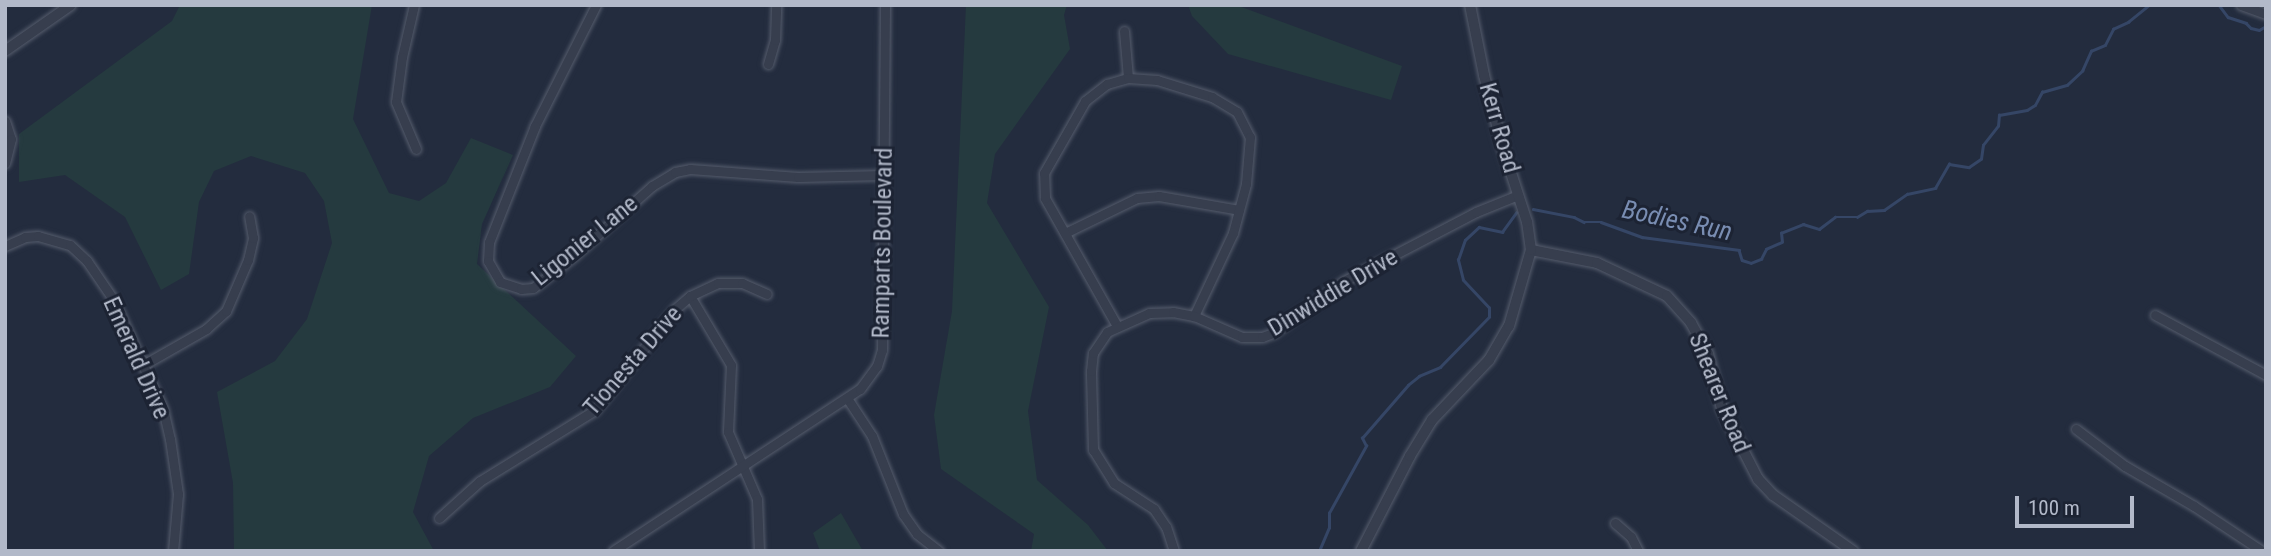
<!DOCTYPE html>
<style>
body{margin:0}
#map{position:relative;width:2271px;height:556px;overflow:hidden;background:#232c3e;font-family:"Roboto Condensed",sans-serif}
div>[style]{position:absolute}
[style*='--x']{left:calc(var(--x)*1px);top:calc(var(--y)*1px);width:calc(var(--w)*1px);rotate:calc(var(--a)*1deg)}
.green>*{inset:0;background:#253a3f}
.stream>*{height:2.5px;margin:-1.25px;padding:0 1.25px;transform-origin:1.25px;border-radius:1.25px;background:#354666}
.roads{filter:drop-shadow(0 0 2px #555c6c) drop-shadow(0 0 2px #555c6c)}
.minor>*{height:9px;margin:-4.5px;padding:0 4.5px;transform-origin:4.5px;border-radius:4.5px;background:#373e4e}
.tertiary>*{height:10px;margin:-5px;padding:0 5px;transform-origin:5px;border-radius:5px;background:#373e4e}
span{translate:-50% -50%;white-space:nowrap;text-align:center;line-height:1.15;-webkit-text-stroke:6px #1c2333;paint-order:stroke}
.street-label{font-size:24px;color:#b2b9c9}
.water-label{font-size:26px;color:#798db2;font-style:italic}
.frame{position:absolute;inset:0;border:7px solid #b2b9c9;pointer-events:none}
.scale{position:absolute;left:2015px;top:496px;width:119px;height:32px;box-sizing:border-box;border:4px solid #b2b9c9;border-top:0;padding-left:9px;font-size:21px;line-height:24px;white-space:nowrap;color:#b2b9c9;-webkit-text-stroke:5px #1c2333;paint-order:stroke}
</style>
<div id="map">
<div class="green">
<div style="clip-path:polygon(180px 5px,372px 5px,353px 119px,389px 193px,419px 201px,446px 183px,471px 138px,513px 155px,482px 224px,477px 264px,576px 356px,550px 387px,473px 418px,429px 456px,413px 512px,434px 551px,234px 551px,233px 483px,217px 392px,275px 361px,307px 319px,332px 243px,324px 201px,305px 173px,251px 156px,214px 171px,199px 202px,189px 274px,161px 290px,125px 217px,65px 175px,19px 182px,19px 134px,172px 21px)"></div>
<div style="clip-path:polygon(966px 5px,1067px 5px,1064px 15px,1070px 49px,995px 154px,987px 203px,1049px 307px,1028px 411px,1037px 480px,1088px 525px,1108px 551px,1031px 551px,1034px 534px,941px 469px,934px 415px,952px 311px)"></div>
<div style="clip-path:polygon(1188px 5px,1236px 5px,1402px 66px,1391px 100px,1228px 54px,1192px 16px)"></div>
<div style="clip-path:polygon(841px 513px,863px 551px,820px 551px,813px 533px)"></div>
</div>
<div class="stream">
<div style="--x:2219;--y:5;--w:15;--a:53"></div>
<div style="--x:2228;--y:17;--w:19;--a:18"></div>
<div style="--x:2246;--y:23;--w:7;--a:45"></div>
<div style="--x:2251;--y:28;--w:8;--a:14"></div>
<div style="--x:2259;--y:30;--w:8;--a:-30"></div>
<div style="--x:1533;--y:209;--w:42;--a:11"></div>
<div style="--x:1574;--y:217;--w:11;--a:27"></div>
<div style="--x:1584;--y:222;--w:17;--a:0"></div>
<div style="--x:1601;--y:222;--w:44;--a:20.1"></div>
<div style="--x:1642;--y:237;--w:98;--a:7.6"></div>
<div style="--x:1739;--y:250;--w:10;--a:73"></div>
<div style="--x:1742;--y:260;--w:9;--a:18"></div>
<div style="--x:1751;--y:263;--w:11;--a:-22"></div>
<div style="--x:1761;--y:259;--w:11;--a:-63"></div>
<div style="--x:1766;--y:249;--w:17;--a:-24"></div>
<div style="--x:1782;--y:242;--w:9;--a:-96"></div>
<div style="--x:1781;--y:233;--w:24;--a:-22"></div>
<div style="--x:1803;--y:224;--w:17;--a:17"></div>
<div style="--x:1819;--y:229;--w:20;--a:-37"></div>
<div style="--x:1835;--y:217;--w:22;--a:0"></div>
<div style="--x:1857;--y:217;--w:12;--a:-31"></div>
<div style="--x:1867;--y:211;--w:17;--a:-3"></div>
<div style="--x:1884;--y:210;--w:28;--a:-35"></div>
<div style="--x:1907;--y:194;--w:29;--a:-12"></div>
<div style="--x:1935;--y:188;--w:28;--a:-60"></div>
<div style="--x:1949;--y:164;--w:20;--a:9"></div>
<div style="--x:1969;--y:167;--w:14;--a:-34"></div>
<div style="--x:1981;--y:159;--w:14;--a:-82"></div>
<div style="--x:1983;--y:145;--w:24;--a:-52"></div>
<div style="--x:1998;--y:126;--w:11;--a:-85"></div>
<div style="--x:1999;--y:115;--w:28;--a:-10"></div>
<div style="--x:2027;--y:110;--w:9;--a:-32"></div>
<div style="--x:2035;--y:105;--w:15;--a:-62"></div>
<div style="--x:2042;--y:92;--w:26;--a:-16"></div>
<div style="--x:2067;--y:85;--w:21;--a:-43"></div>
<div style="--x:2082;--y:71;--w:22;--a:-66"></div>
<div style="--x:2091;--y:51;--w:15;--a:-23"></div>
<div style="--x:2105;--y:45;--w:18;--a:-63"></div>
<div style="--x:2113;--y:29;--w:17;--a:-25"></div>
<div style="--x:2128;--y:22;--w:27;--a:-39"></div>
<div style="--x:1319;--y:551;--w:25;--a:-67"></div>
<div style="--x:1329;--y:528;--w:15;--a:-90"></div>
<div style="--x:1329;--y:513;--w:77;--a:-61.1"></div>
<div style="--x:1366;--y:446;--w:9;--a:-117"></div>
<div style="--x:1362;--y:438;--w:70;--a:-49"></div>
<div style="--x:1408;--y:385;--w:14;--a:-39"></div>
<div style="--x:1419;--y:376;--w:23;--a:-23"></div>
<div style="--x:1440;--y:367;--w:70;--a:-45.6"></div>
<div style="--x:1489;--y:317;--w:9;--a:-90"></div>
<div style="--x:1489;--y:308;--w:38;--a:-133"></div>
<div style="--x:1463;--y:280;--w:21;--a:-104"></div>
<div style="--x:1458;--y:260;--w:21;--a:-71"></div>
<div style="--x:1465;--y:240;--w:19;--a:-43"></div>
<div style="--x:1479;--y:227;--w:24;--a:12"></div>
<div style="--x:1502;--y:232;--w:24;--a:-54"></div>
</div>
<div class="roads">
<div class="minor">
<div style="--x:414;--y:5;--w:53;--a:103"></div>
<div style="--x:402;--y:57;--w:45;--a:97.6"></div>
<div style="--x:396;--y:102;--w:51;--a:66.9"></div>
<div style="--x:596;--y:5;--w:136;--a:116.8"></div>
<div style="--x:535;--y:126;--w:125;--a:111.6"></div>
<div style="--x:489;--y:242;--w:19;--a:93"></div>
<div style="--x:488;--y:261;--w:24;--a:60"></div>
<div style="--x:500;--y:282;--w:22;--a:18"></div>
<div style="--x:521;--y:289;--w:12;--a:-5"></div>
<div style="--x:533;--y:288;--w:55;--a:-38.3"></div>
<div style="--x:576;--y:254;--w:102;--a:-41.8"></div>
<div style="--x:652;--y:186;--w:27;--a:-31"></div>
<div style="--x:675;--y:172;--w:15;--a:-11"></div>
<div style="--x:690;--y:169;--w:108;--a:4.2"></div>
<div style="--x:798;--y:177;--w:86;--a:-1.3"></div>
<div style="--x:2241;--y:5;--w:27;--a:20"></div>
<div style="--x:1124;--y:31;--w:47;--a:85.1"></div>
<div style="--x:768;--y:64;--w:25;--a:-74"></div>
<div style="--x:775;--y:40;--w:35;--a:-88"></div>
<div style="--x:5;--y:121;--w:19;--a:72"></div>
<div style="--x:11;--y:139;--w:25;--a:104"></div>
<div style="--x:1065;--y:233;--w:80;--a:-25.9"></div>
<div style="--x:1137;--y:198;--w:22;--a:-5"></div>
<div style="--x:1159;--y:196;--w:81;--a:9.9"></div>
<div style="--x:5;--y:246;--w:22;--a:-24"></div>
<div style="--x:25;--y:237;--w:13;--a:-4"></div>
<div style="--x:38;--y:236;--w:33;--a:16"></div>
<div style="--x:70;--y:245;--w:23;--a:43"></div>
<div style="--x:87;--y:261;--w:46;--a:55.6"></div>
<div style="--x:113;--y:299;--w:121;--a:65.6"></div>
<div style="--x:163;--y:409;--w:31;--a:77"></div>
<div style="--x:170;--y:439;--w:56;--a:81.7"></div>
<div style="--x:178;--y:494;--w:57;--a:95"></div>
<div style="--x:690;--y:296;--w:80;--a:59.3"></div>
<div style="--x:731;--y:365;--w:67;--a:92.6"></div>
<div style="--x:728;--y:432;--w:73;--a:66.6"></div>
<div style="--x:757;--y:499;--w:52;--a:87.8"></div>
<div style="--x:2155;--y:315;--w:126;--a:28.4"></div>
<div style="--x:1117;--y:326;--w:147;--a:-119.4"></div>
<div style="--x:1045;--y:198;--w:25;--a:-92"></div>
<div style="--x:1044;--y:173;--w:83;--a:-60.3"></div>
<div style="--x:1085;--y:101;--w:28;--a:-38"></div>
<div style="--x:1107;--y:84;--w:22;--a:-16"></div>
<div style="--x:1128;--y:78;--w:29;--a:4"></div>
<div style="--x:1157;--y:80;--w:58;--a:17.2"></div>
<div style="--x:1212;--y:97;--w:29;--a:31"></div>
<div style="--x:1237;--y:112;--w:28;--a:63"></div>
<div style="--x:1250;--y:137;--w:47;--a:94.9"></div>
<div style="--x:1246;--y:184;--w:51;--a:104.9"></div>
<div style="--x:1233;--y:233;--w:92;--a:115.2"></div>
<div style="--x:143;--y:365;--w:73;--a:-29.7"></div>
<div style="--x:206;--y:329;--w:27;--a:-42"></div>
<div style="--x:226;--y:311;--w:56;--a:-66.7"></div>
<div style="--x:248;--y:260;--w:23;--a:-77"></div>
<div style="--x:253;--y:238;--w:22;--a:-100"></div>
<div style="--x:847;--y:398;--w:45;--a:56.7"></div>
<div style="--x:872;--y:436;--w:84;--a:68.3"></div>
<div style="--x:903;--y:514;--w:24;--a:55"></div>
<div style="--x:917;--y:534;--w:28;--a:38"></div>
<div style="--x:2076;--y:429;--w:61;--a:37.1"></div>
<div style="--x:2125;--y:466;--w:80;--a:30.1"></div>
<div style="--x:2194;--y:506;--w:82;--a:33.5"></div>
<div style="--x:439;--y:518;--w:55;--a:-42.1"></div>
<div style="--x:480;--y:481;--w:135;--a:-31.7"></div>
<div style="--x:595;--y:410;--w:129;--a:-51.6"></div>
<div style="--x:675;--y:309;--w:20;--a:-41"></div>
<div style="--x:690;--y:296;--w:31;--a:-25"></div>
<div style="--x:718;--y:283;--w:24;--a:0"></div>
<div style="--x:742;--y:283;--w:27;--a:24"></div>
<div style="--x:1615;--y:523;--w:21;--a:41"></div>
<div style="--x:1631;--y:537;--w:16;--a:63"></div>
<div style="--x:613;--y:551;--w:295;--a:-33.3"></div>
<div style="--x:860;--y:389;--w:29;--a:-54"></div>
<div style="--x:877;--y:366;--w:17;--a:-73"></div>
<div style="--x:882;--y:350;--w:345;--a:-89.5"></div>
<div style="--x:1174;--y:551;--w:25;--a:-108"></div>
<div style="--x:1166;--y:527;--w:22;--a:-124"></div>
<div style="--x:1154;--y:509;--w:48;--a:-147"></div>
<div style="--x:1114;--y:483;--w:39;--a:-122"></div>
<div style="--x:1093;--y:450;--w:79;--a:-91.5"></div>
<div style="--x:1091;--y:371;--w:18;--a:-84"></div>
<div style="--x:1093;--y:353;--w:25;--a:-56"></div>
<div style="--x:1107;--y:332;--w:46;--a:-24.3"></div>
<div style="--x:1149;--y:313;--w:24;--a:-2"></div>
<div style="--x:1173;--y:312;--w:21;--a:11"></div>
<div style="--x:1194;--y:316;--w:52;--a:23.6"></div>
<div style="--x:1242;--y:337;--w:20;--a:0"></div>
<div style="--x:1262;--y:337;--w:12;--a:-20"></div>
<div style="--x:1273;--y:333;--w:88;--a:-36.2"></div>
<div style="--x:1344;--y:281;--w:149;--a:-27.6"></div>
<div style="--x:1476;--y:212;--w:45;--a:-22"></div>
</div>
<div class="tertiary">
<div style="--x:5;--y:51;--w:80;--a:-34.9"></div>
<div style="--x:1531;--y:250;--w:67;--a:11.1"></div>
<div style="--x:1597;--y:263;--w:77;--a:25.2"></div>
<div style="--x:1667;--y:296;--w:36;--a:48"></div>
<div style="--x:1691;--y:323;--w:35;--a:61"></div>
<div style="--x:1708;--y:354;--w:57;--a:75.7"></div>
<div style="--x:1722;--y:409;--w:79;--a:62.8"></div>
<div style="--x:1758;--y:479;--w:22;--a:47"></div>
<div style="--x:1773;--y:495;--w:98;--a:35"></div>
<div style="--x:1361;--y:551;--w:107;--a:-62.7"></div>
<div style="--x:1410;--y:456;--w:42;--a:-58.6"></div>
<div style="--x:1432;--y:420;--w:83;--a:-46.5"></div>
<div style="--x:1489;--y:360;--w:39;--a:-60"></div>
<div style="--x:1509;--y:326;--w:79;--a:-73.9"></div>
<div style="--x:1531;--y:250;--w:28;--a:-98"></div>
<div style="--x:1527;--y:222;--w:78;--a:-108"></div>
<div style="--x:1503;--y:148;--w:75;--a:-104.6"></div>
<div style="--x:1484;--y:75;--w:71;--a:-101.3"></div>
</div>
</div>
<div class="street-label">
<span style="left:1499px;top:128px;rotate:74deg">Kerr Road</span>
<span style="left:585px;top:241px;rotate:-39deg">Ligonier Lane</span>
<span style="left:883px;top:243px;rotate:-89deg">Ramparts Boulevard</span>
<span style="left:1333px;top:293px;rotate:-31deg">Dinwiddie Drive</span>
<span style="left:136px;top:358px;rotate:66deg">Emerald Drive</span>
<span style="left:633px;top:361px;rotate:-49deg">Tionesta Drive</span>
<span style="left:1719px;top:393px;rotate:68deg">Shearer Road</span>
</div>
<div class="water-label">
<span style="left:1677px;top:221px;rotate:12deg">Bodies Run</span>
</div>
<div class="frame"></div>
<div class="scale">100 m</div>
</div>
